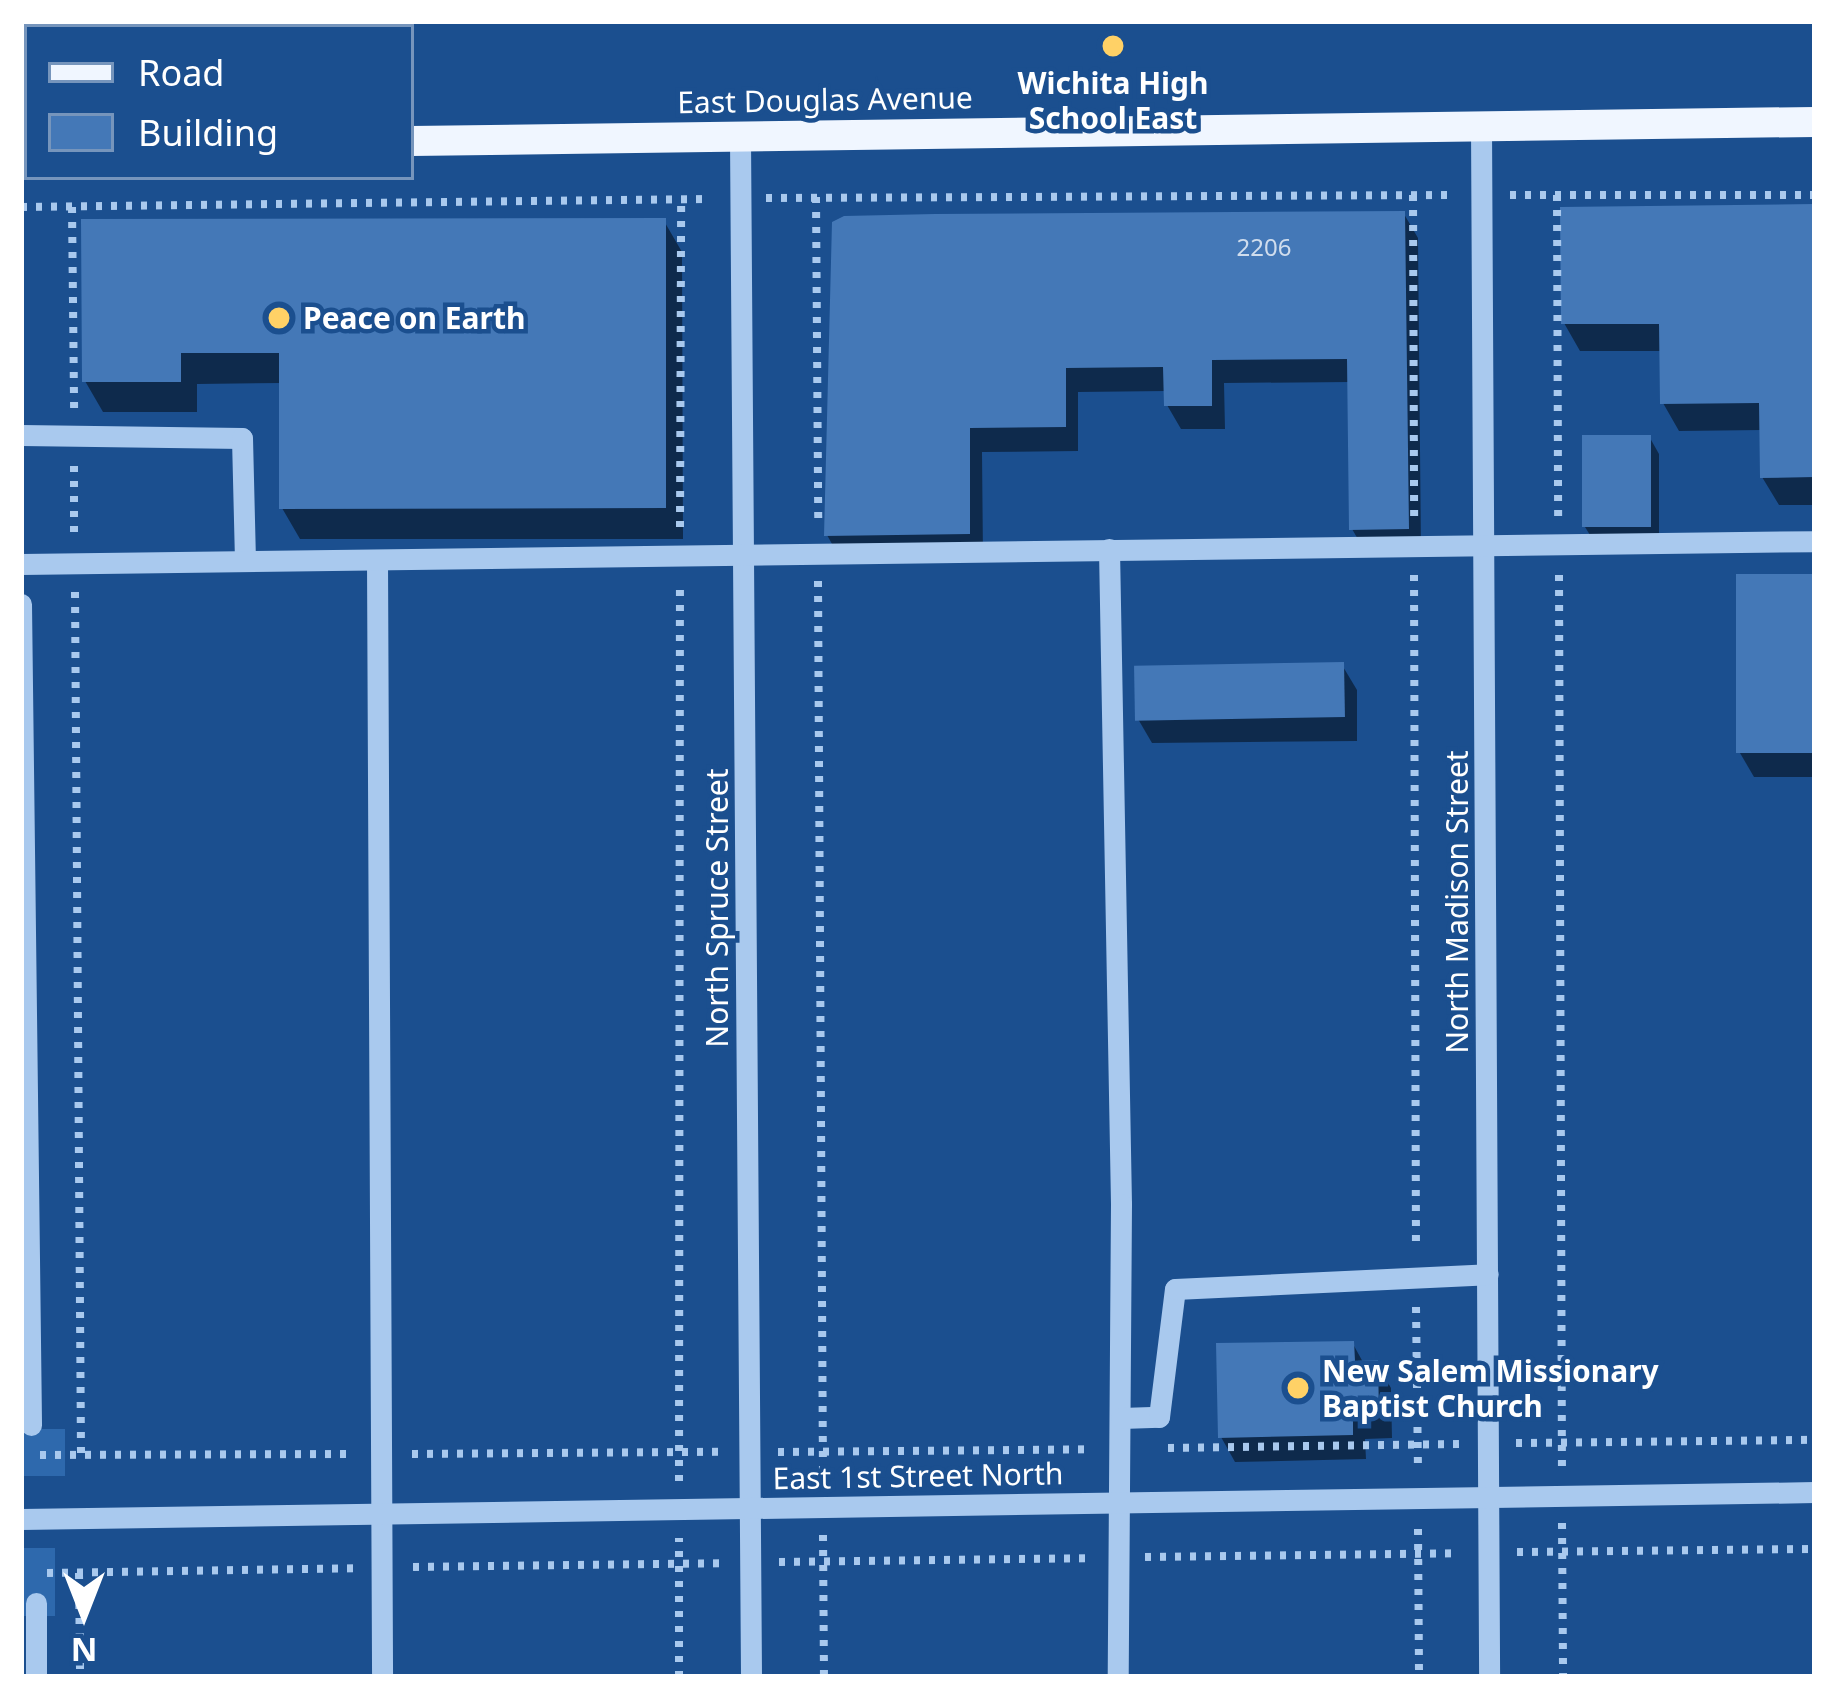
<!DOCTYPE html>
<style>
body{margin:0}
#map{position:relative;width:1836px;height:1698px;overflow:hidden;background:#1b4f8f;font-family:"Noto Sans",sans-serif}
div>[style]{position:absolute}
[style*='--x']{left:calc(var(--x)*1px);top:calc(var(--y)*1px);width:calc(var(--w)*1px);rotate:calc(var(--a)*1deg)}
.green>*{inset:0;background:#2e69ad;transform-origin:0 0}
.shadow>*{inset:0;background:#0007}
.building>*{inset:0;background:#4478b7;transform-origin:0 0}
.path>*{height:8px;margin-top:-4px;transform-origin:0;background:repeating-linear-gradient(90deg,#a9c9ee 0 6px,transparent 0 15px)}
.minor>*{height:21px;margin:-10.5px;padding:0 10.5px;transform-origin:10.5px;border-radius:10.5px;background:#a9c9ee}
.major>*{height:30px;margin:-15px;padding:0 15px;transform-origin:15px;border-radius:15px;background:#f0f6ff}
.dots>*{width:33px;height:33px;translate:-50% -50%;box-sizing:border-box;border:6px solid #1b4f8f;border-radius:50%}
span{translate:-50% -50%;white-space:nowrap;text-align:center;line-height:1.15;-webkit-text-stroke:9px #1b4f8f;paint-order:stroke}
.number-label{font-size:24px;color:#d0dded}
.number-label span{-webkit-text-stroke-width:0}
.poi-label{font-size:30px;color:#fff;font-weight:700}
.left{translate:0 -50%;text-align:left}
.street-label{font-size:30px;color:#fff}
.frame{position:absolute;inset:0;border:24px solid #fff;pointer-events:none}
.legend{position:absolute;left:24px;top:24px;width:390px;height:156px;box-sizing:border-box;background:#1b4f8f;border:3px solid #7695bc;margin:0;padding:15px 21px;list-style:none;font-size:36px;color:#fff}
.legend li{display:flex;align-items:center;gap:24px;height:60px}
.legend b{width:60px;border:3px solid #7695bc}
.north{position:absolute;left:24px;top:1554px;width:120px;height:120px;-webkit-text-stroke:9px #1b4f8f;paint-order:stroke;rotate:180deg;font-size:33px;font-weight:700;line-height:48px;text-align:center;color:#fff}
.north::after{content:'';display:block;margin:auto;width:42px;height:54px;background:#fff;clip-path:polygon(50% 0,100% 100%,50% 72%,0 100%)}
</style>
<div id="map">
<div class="green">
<div style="left:21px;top:1429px;width:44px;height:47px"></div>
<div style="left:21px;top:1548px;width:34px;height:68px"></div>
</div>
<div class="shadow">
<div style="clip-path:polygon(1815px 208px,1815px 505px,1779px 505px,1762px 477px,1762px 430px,1679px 431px,1663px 403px,1662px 351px,1580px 351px,1564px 323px)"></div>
<div style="clip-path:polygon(1404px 214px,1418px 238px,1421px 552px,1366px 553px,1352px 529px,1350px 382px,1224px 383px,1225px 429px,1181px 429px,1167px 405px,1167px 391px,1078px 392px,1078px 451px,982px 452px,983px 557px,841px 560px,827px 535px,835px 223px)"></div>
<div style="clip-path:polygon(664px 221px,682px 252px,683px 539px,300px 539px,282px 508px,282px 383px,197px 384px,197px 412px,103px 412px,85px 381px,84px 222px)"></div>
<div style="clip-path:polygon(1650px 438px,1659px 454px,1659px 543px,1595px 543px,1585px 527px)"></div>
<div style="clip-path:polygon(1815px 577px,1815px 777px,1754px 777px,1740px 753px)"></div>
<div style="clip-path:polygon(1342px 665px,1357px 690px,1357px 741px,1152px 743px,1138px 719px)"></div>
<div style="clip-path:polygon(1353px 1344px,1364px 1364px,1376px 1363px,1391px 1388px,1392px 1438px,1365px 1439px,1366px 1459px,1235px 1462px,1221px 1437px)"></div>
</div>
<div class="building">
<div style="clip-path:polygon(1815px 204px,1815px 477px,1760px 478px,1759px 403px,1660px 404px,1659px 324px,1561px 324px,1560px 207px)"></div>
<div style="clip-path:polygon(1405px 211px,1409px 529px,1349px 530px,1347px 359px,1212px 360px,1212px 406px,1164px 406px,1163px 367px,1066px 368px,1066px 427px,970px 428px,970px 534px,824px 536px,832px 222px,844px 216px,935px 214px)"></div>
<div style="clip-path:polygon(666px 218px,666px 508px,279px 509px,279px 353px,181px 353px,181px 382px,82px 382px,81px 219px)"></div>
<div style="left:1582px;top:435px;width:69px;height:92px"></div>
<div style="left:1815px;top:574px;width:179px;height:79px;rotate:90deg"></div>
<div style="left:1344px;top:662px;width:55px;height:210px;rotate:89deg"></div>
<div style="clip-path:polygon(1354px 1341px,1355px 1361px,1378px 1360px,1379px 1414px,1353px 1415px,1353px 1435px,1218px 1438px,1216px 1343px)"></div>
</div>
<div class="path">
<div style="--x:1413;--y:195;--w:323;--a:89.8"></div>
<div style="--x:1510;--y:195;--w:305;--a:0"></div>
<div style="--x:1557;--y:195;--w:323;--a:89.8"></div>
<div style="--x:816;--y:197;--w:327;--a:89.6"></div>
<div style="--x:766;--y:198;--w:687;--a:-0.25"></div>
<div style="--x:21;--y:207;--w:688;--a:-0.67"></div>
<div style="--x:72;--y:207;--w:202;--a:89.4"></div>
<div style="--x:74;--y:466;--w:69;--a:90"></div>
<div style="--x:680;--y:527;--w:328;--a:-89.8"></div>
<div style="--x:1414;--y:575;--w:675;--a:89.83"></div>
<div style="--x:1559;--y:575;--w:891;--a:89.81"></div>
<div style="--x:818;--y:581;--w:897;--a:89.68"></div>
<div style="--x:75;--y:592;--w:863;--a:89.6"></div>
<div style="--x:1416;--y:1307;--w:165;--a:89.3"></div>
<div style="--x:1516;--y:1443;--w:299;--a:-0.6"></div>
<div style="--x:1168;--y:1448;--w:291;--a:-0.8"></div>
<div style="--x:778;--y:1452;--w:315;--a:-0.5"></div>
<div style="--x:412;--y:1454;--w:309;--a:-0.4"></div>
<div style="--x:40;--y:1455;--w:315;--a:-0.2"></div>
<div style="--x:679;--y:1481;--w:897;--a:-89.94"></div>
<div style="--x:1562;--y:1523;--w:154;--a:89.6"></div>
<div style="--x:1418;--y:1529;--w:148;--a:89.6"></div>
<div style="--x:823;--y:1535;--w:142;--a:89.6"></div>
<div style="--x:1517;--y:1552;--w:298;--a:-0.6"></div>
<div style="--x:1145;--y:1557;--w:315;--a:-0.7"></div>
<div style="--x:779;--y:1562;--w:309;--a:-0.7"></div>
<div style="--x:413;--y:1567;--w:309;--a:-0.7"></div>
<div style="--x:47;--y:1573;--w:309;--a:-0.9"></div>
<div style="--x:79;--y:1573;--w:104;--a:89.4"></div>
<div style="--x:679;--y:1677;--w:139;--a:-90"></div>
</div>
<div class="minor">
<div style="--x:1481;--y:126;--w:1551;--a:89.7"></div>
<div style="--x:740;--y:138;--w:1539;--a:89.59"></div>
<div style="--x:21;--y:435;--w:221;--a:0.8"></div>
<div style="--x:242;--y:438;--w:123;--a:88.6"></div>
<div style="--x:1109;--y:549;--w:655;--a:88.95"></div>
<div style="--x:1121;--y:1204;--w:473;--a:90.4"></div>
<div style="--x:377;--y:560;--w:1117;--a:89.74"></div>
<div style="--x:21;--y:564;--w:1794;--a:-0.73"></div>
<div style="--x:21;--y:604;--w:821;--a:89.3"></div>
<div style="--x:1121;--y:1418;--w:38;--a:-2"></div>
<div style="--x:1159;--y:1417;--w:129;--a:-82.9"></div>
<div style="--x:1175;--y:1289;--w:313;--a:-2.7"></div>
<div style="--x:21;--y:1519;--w:1794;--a:-0.86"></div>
<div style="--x:36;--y:1677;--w:74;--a:-90"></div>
</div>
<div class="major">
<div style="--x:411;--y:141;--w:1404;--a:-0.78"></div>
<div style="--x:21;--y:145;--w:6;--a:0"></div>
</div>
<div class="dots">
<div style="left:1113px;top:46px;background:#ffd166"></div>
<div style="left:279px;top:318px;background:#ffd166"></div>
<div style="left:1298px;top:1388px;background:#ffd166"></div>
</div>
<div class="number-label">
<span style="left:1264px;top:247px">2206</span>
</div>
<div class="poi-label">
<span style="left:1113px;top:100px">Wichita High<br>School East</span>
<span class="left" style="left:303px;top:318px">Peace on Earth</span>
<span class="left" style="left:1322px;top:1388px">New Salem Missionary<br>Baptist Church</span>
</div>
<div class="street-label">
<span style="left:825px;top:100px;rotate:-1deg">East Douglas Avenue</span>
<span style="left:1457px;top:902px;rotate:-90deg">North Madison Street</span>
<span style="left:717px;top:908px;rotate:-90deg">North Spruce Street</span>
<span style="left:918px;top:1476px;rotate:-1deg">East 1st Street North</span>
</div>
<div class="frame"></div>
<ul class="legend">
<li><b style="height:15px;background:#f0f6ff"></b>Road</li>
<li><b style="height:33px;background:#4478b7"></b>Building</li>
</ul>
<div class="north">N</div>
</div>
